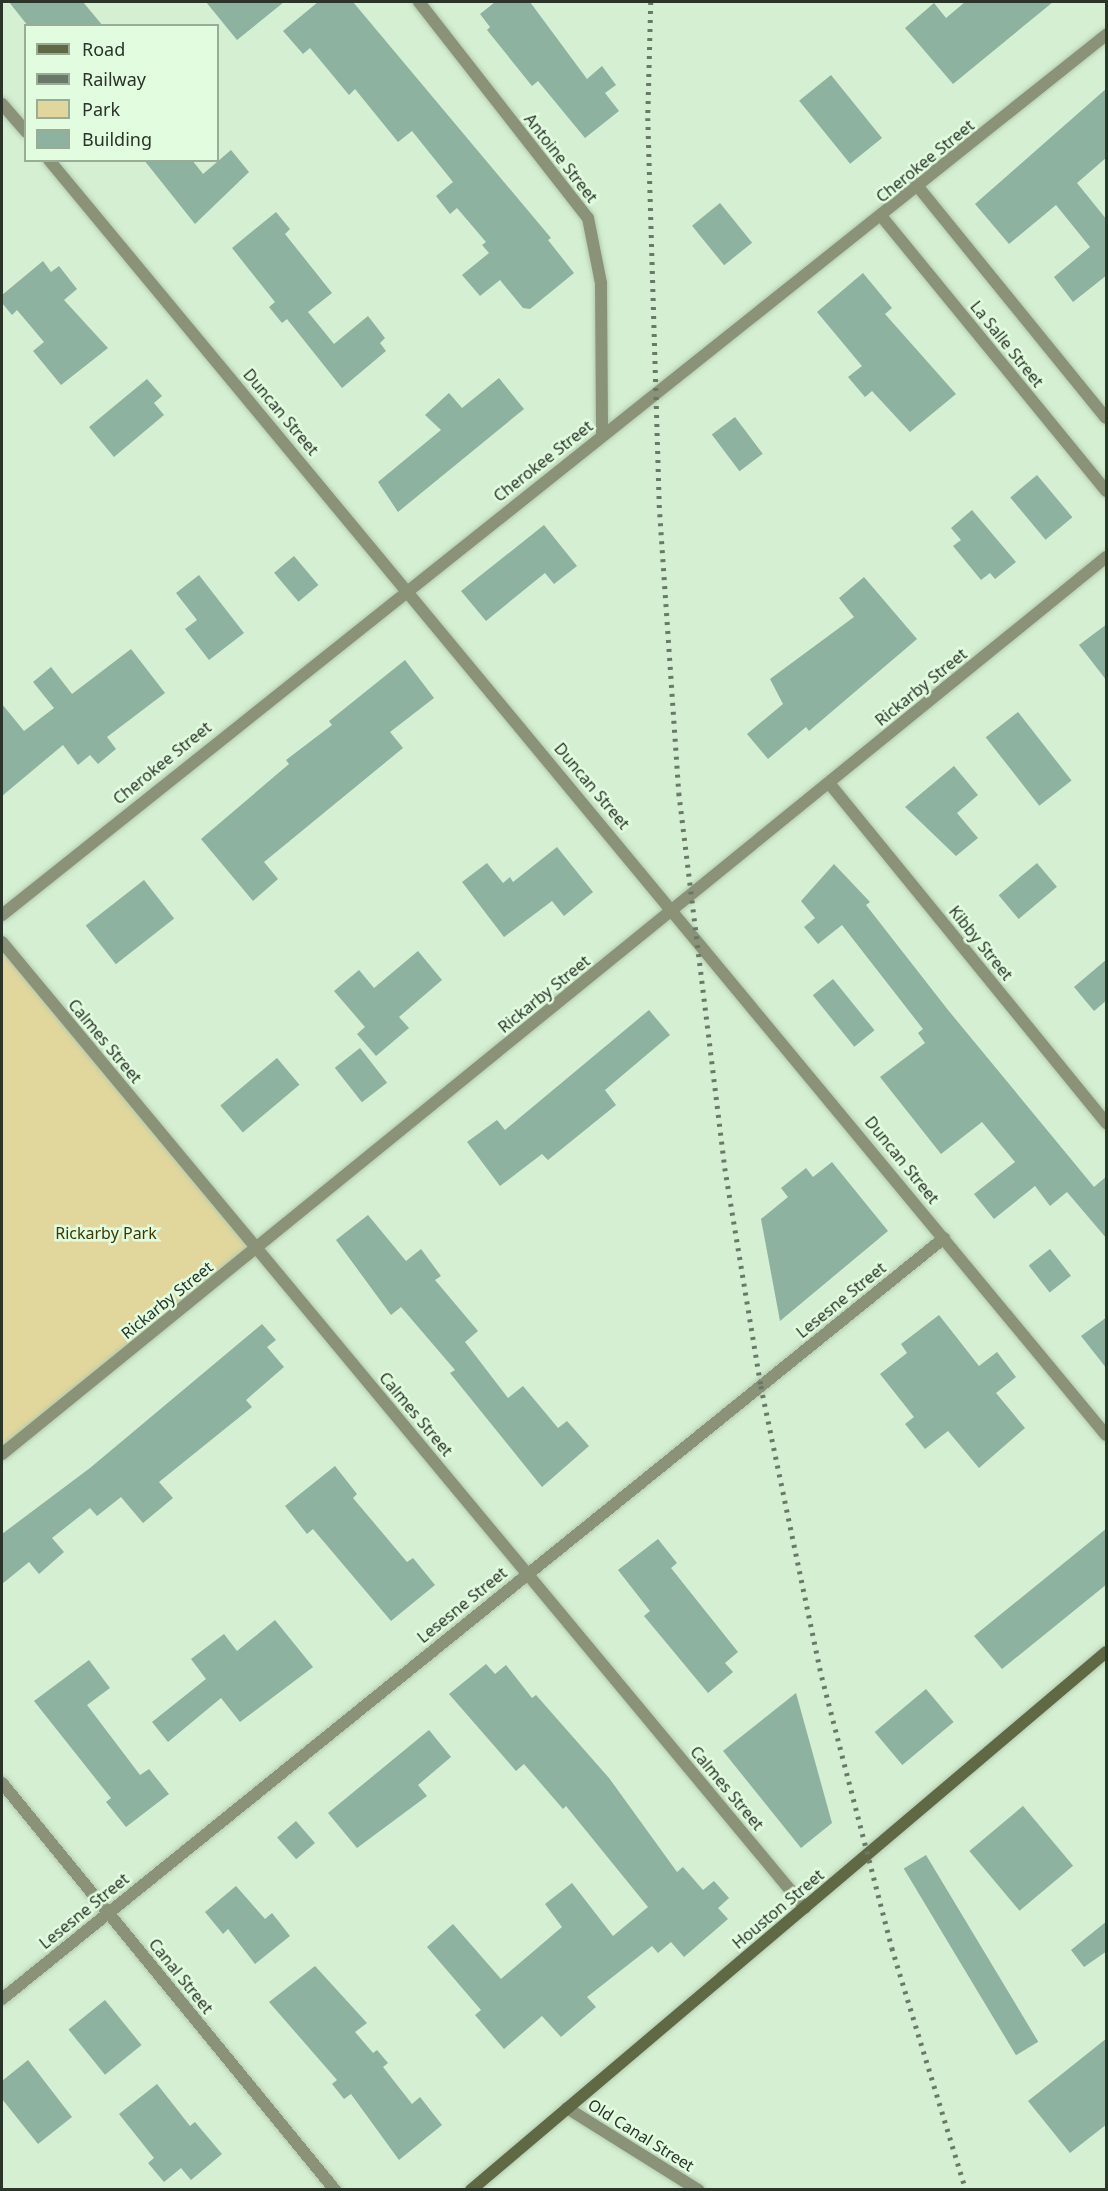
<!DOCTYPE html>
<style>
body{margin:0}
#map{position:relative;width:1108px;height:2191px;overflow:hidden;background:#d4efd1;font-family:"Noto Sans",sans-serif}
div>[style]{position:absolute}
[style*='--x']{left:calc(var(--x)*1px);top:calc(var(--y)*1px);width:calc(var(--w)*1px);rotate:calc(var(--a)*1deg)}
.green>*{inset:0;background:#e1d79c}
.building>*{inset:0;background:#8db2a0;transform-origin:0 0}
.roads{filter:drop-shadow(0 0 2px #b2caaf) drop-shadow(0 0 2px #b2caaf)}
.street>*{height:12px;margin:-6px;padding:0 6px;transform-origin:6px;border-radius:6px;background:#8a9277}
.secondary>*{height:12px;margin:-6px;padding:0 6px;transform-origin:6px;border-radius:6px;background:#5f6943}
.rail>*{height:4.5px;margin-top:-2.25px;transform-origin:0;background:repeating-linear-gradient(90deg,#697967 0 3px,transparent 0 9px)}
span{translate:-50% -50%;white-space:nowrap;text-align:center;line-height:1.15;-webkit-text-stroke:5px #e1fcdf;paint-order:stroke}
.street-label{font-size:16px;color:#2a3429}
.park-label{font-size:16px;color:#403800}
.frame{position:absolute;inset:0;border:3px solid #2a3429;pointer-events:none}
.legend{position:absolute;left:24px;top:24px;width:195px;height:138px;box-sizing:border-box;background:#e1fcdf;border:2px solid #98ac96;margin:0;padding:8px 10px;list-style:none;font-size:18px;color:#2a3429}
.legend li{display:flex;align-items:center;gap:12px;height:30px}
.legend b{width:30px;border:2px solid #98ac96}
</style>
<div id="map">
<div class="green">
<div style="clip-path:polygon(2px 942px,257px 1249px,2px 1454px)"></div>
</div>
<div class="building">
<div style="clip-path:polygon(9px 2px,83px 2px,103px 26px,28px 26px)"></div>
<div style="clip-path:polygon(206px 2px,284px 2px,237px 40px)"></div>
<div style="clip-path:polygon(318px 2px,353px 2px,551px 238px,548px 240px,574px 273px,530px 309px,523px 308px,500px 280px,480px 296px,462px 275px,489px 253px,482px 245px,486px 242px,457px 208px,450px 214px,436px 196px,453px 182px,412px 131px,398px 142px,355px 89px,349px 95px,310px 48px,303px 54px,283px 31px)"></div>
<div style="clip-path:polygon(495px 2px,530px 2px,587px 79px,602px 66px,616px 85px,605px 93px,619px 111px,585px 138px,538px 81px,532px 86px,487px 30px,490px 27px,480px 14px)"></div>
<div style="clip-path:polygon(965px 2px,1053px 2px,953px 84px,905px 28px,934px 3px,946px 18px)"></div>
<div style="left:831px;top:75px;width:81px;height:41px;rotate:51deg"></div>
<div style="clip-path:polygon(1107px 88px,1107px 157px,1077px 183px,1107px 220px,1107px 275px,1073px 302px,1054px 277px,1090px 247px,1056px 205px,1009px 244px,975px 204px)"></div>
<div style="clip-path:polygon(231px 150px,249px 172px,195px 224px,144px 160px,192px 160px,203px 174px)"></div>
<div style="left:720px;top:203px;width:51px;height:36px;rotate:51deg"></div>
<div style="clip-path:polygon(276px 212px,290px 229px,285px 234px,332px 293px,308px 312px,334px 344px,368px 316px,385px 338px,380px 343px,386px 351px,342px 388px,287px 319px,282px 323px,269px 307px,275px 302px,232px 248px)"></div>
<div style="clip-path:polygon(43px 261px,51px 272px,59px 266px,77px 289px,64px 300px,108px 348px,61px 385px,33px 351px,44px 342px,17px 310px,12px 315px,2px 303px,2px 295px)"></div>
<div style="clip-path:polygon(863px 273px,892px 308px,885px 314px,956px 394px,910px 432px,872px 391px,865px 397px,848px 377px,862px 366px,817px 312px)"></div>
<div style="clip-path:polygon(499px 378px,524px 409px,398px 512px,378px 482px,441px 430px,425px 415px,449px 393px,462px 408px)"></div>
<div style="clip-path:polygon(147px 379px,162px 396px,154px 403px,164px 415px,114px 457px,89px 427px)"></div>
<div style="left:735px;top:417px;width:46px;height:29px;rotate:53deg"></div>
<div style="left:1037px;top:475px;width:55px;height:35px;rotate:50deg"></div>
<div style="clip-path:polygon(972px 510px,1016px 562px,995px 579px,990px 573px,981px 580px,953px 546px,961px 540px,951px 528px)"></div>
<div style="clip-path:polygon(544px 525px,577px 566px,554px 584px,545px 573px,486px 621px,461px 591px)"></div>
<div style="left:294px;top:556px;width:38px;height:26px;rotate:50deg"></div>
<div style="clip-path:polygon(199px 575px,244px 633px,209px 660px,185px 629px,197px 620px,176px 593px)"></div>
<div style="clip-path:polygon(864px 577px,917px 639px,809px 731px,806px 727px,768px 759px,747px 734px,783px 704px,770px 679px,854px 617px,839px 598px)"></div>
<div style="clip-path:polygon(1107px 624px,1107px 681px,1079px 645px)"></div>
<div style="clip-path:polygon(131px 649px,165px 693px,107px 737px,116px 749px,98px 764px,90px 755px,78px 765px,63px 745px,2px 796px,2px 704px,24px 731px,54px 708px,33px 682px,51px 667px,72px 694px)"></div>
<div style="clip-path:polygon(405px 660px,434px 698px,390px 732px,403px 748px,264px 862px,278px 879px,253px 901px,201px 839px,289px 764px,286px 760px,332px 725px,329px 721px)"></div>
<div style="left:1018px;top:712px;width:87px;height:41px;rotate:52deg"></div>
<div style="clip-path:polygon(954px 766px,978px 795px,957px 813px,978px 838px,956px 856px,905px 807px)"></div>
<div style="clip-path:polygon(557px 847px,593px 892px,564px 916px,552px 901px,504px 937px,462px 882px,487px 863px,503px 883px,510px 877px,513px 882px)"></div>
<div style="left:1037px;top:863px;width:31px;height:50px;rotate:50deg"></div>
<div style="clip-path:polygon(834px 864px,870px 902px,866px 905px,948px 1010px,1094px 1187px,1107px 1176px,1107px 1239px,1067px 1192px,1050px 1206px,1035px 1186px,994px 1219px,974px 1194px,1015px 1162px,982px 1122px,941px 1154px,880px 1077px,925px 1043px,918px 1033px,923px 1029px,842px 925px,818px 944px,804px 927px,815px 918px,801px 901px)"></div>
<div style="left:144px;top:880px;width:49px;height:74px;rotate:52deg"></div>
<div style="clip-path:polygon(418px 951px,442px 980px,399px 1017px,409px 1028px,376px 1056px,357px 1034px,365px 1027px,334px 991px,359px 970px,374px 988px)"></div>
<div style="clip-path:polygon(1107px 959px,1107px 1000px,1094px 1011px,1074px 987px)"></div>
<div style="left:833px;top:979px;width:66px;height:26px;rotate:51deg"></div>
<div style="clip-path:polygon(649px 1010px,670px 1035px,605px 1090px,616px 1105px,548px 1160px,542px 1154px,500px 1186px,467px 1142px,497px 1120px,505px 1130px)"></div>
<div style="left:360px;top:1048px;width:44px;height:32px;rotate:52deg"></div>
<div style="left:277px;top:1058px;width:35px;height:74px;rotate:50deg"></div>
<div style="clip-path:polygon(832px 1162px,888px 1231px,780px 1321px,761px 1219px,788px 1197px,781px 1188px,806px 1168px,813px 1177px)"></div>
<div style="clip-path:polygon(368px 1215px,406px 1261px,421px 1249px,441px 1276px,435px 1280px,478px 1331px,465px 1342px,508px 1398px,523px 1386px,558px 1428px,567px 1421px,589px 1446px,542px 1487px,450px 1373px,455px 1370px,401px 1307px,391px 1315px,336px 1240px)"></div>
<div style="left:1050px;top:1249px;width:34px;height:27px;rotate:52deg"></div>
<div style="clip-path:polygon(939px 1315px,979px 1366px,997px 1352px,1016px 1377px,996px 1393px,1025px 1428px,979px 1468px,948px 1431px,925px 1449px,905px 1424px,914px 1417px,880px 1374px,907px 1353px,901px 1344px)"></div>
<div style="clip-path:polygon(1107px 1317px,1107px 1369px,1081px 1336px)"></div>
<div style="clip-path:polygon(262px 1324px,276px 1340px,267px 1347px,284px 1367px,246px 1400px,252px 1407px,159px 1482px,173px 1498px,143px 1523px,121px 1497px,97px 1516px,90px 1508px,52px 1538px,64px 1552px,39px 1574px,29px 1562px,2px 1584px,2px 1534px,90px 1468px)"></div>
<div style="clip-path:polygon(335px 1466px,357px 1494px,353px 1498px,407px 1562px,413px 1558px,435px 1585px,391px 1621px,313px 1529px,307px 1534px,285px 1506px)"></div>
<div style="clip-path:polygon(1107px 1528px,1107px 1584px,1002px 1669px,974px 1636px)"></div>
<div style="clip-path:polygon(658px 1539px,677px 1563px,671px 1568px,738px 1652px,725px 1663px,733px 1672px,708px 1693px,644px 1616px,650px 1611px,618px 1570px)"></div>
<div style="clip-path:polygon(275px 1620px,313px 1667px,240px 1722px,221px 1698px,168px 1742px,152px 1722px,206px 1679px,191px 1659px,224px 1634px,237px 1651px)"></div>
<div style="clip-path:polygon(89px 1660px,110px 1688px,87px 1705px,140px 1775px,149px 1769px,169px 1794px,126px 1827px,106px 1802px,111px 1798px,34px 1701px)"></div>
<div style="clip-path:polygon(486px 1664px,495px 1674px,506px 1665px,532px 1698px,536px 1695px,609px 1778px,677px 1872px,683px 1867px,703px 1890px,714px 1881px,729px 1898px,718px 1908px,728px 1919px,684px 1957px,671px 1942px,658px 1953px,652px 1946px,587px 1997px,596px 2007px,561px 2037px,542px 2016px,504px 2049px,475px 2015px,481px 2010px,427px 1947px,453px 1924px,501px 1979px,562px 1927px,545px 1904px,572px 1883px,613px 1936px,648px 1907px,566px 1806px,563px 1809px,524px 1764px,516px 1771px,449px 1694px)"></div>
<div style="left:926px;top:1689px;width:43px;height:67px;rotate:50deg"></div>
<div style="clip-path:polygon(796px 1693px,832px 1823px,801px 1848px,723px 1751px)"></div>
<div style="clip-path:polygon(429px 1730px,451px 1757px,418px 1785px,427px 1796px,357px 1848px,328px 1813px)"></div>
<div style="left:1023px;top:1806px;width:78px;height:70px;rotate:50deg"></div>
<div style="left:296px;top:1821px;width:29px;height:25px;rotate:49deg"></div>
<div style="left:926px;top:1855px;width:218px;height:26px;rotate:59deg"></div>
<div style="clip-path:polygon(236px 1886px,265px 1919px,272px 1913px,290px 1936px,255px 1964px,228px 1929px,223px 1934px,205px 1912px)"></div>
<div style="clip-path:polygon(1107px 1921px,1107px 1951px,1084px 1967px,1071px 1950px)"></div>
<div style="clip-path:polygon(315px 1966px,367px 2023px,355px 2032px,373px 2053px,377px 2050px,388px 2063px,383px 2067px,412px 2104px,420px 2097px,442px 2125px,399px 2160px,351px 2094px,344px 2099px,332px 2084px,337px 2080px,269px 2002px)"></div>
<div style="left:105px;top:2000px;width:58px;height:47px;rotate:51deg"></div>
<div style="clip-path:polygon(1107px 2038px,1107px 2124px,1070px 2153px,1028px 2101px)"></div>
<div style="clip-path:polygon(28px 2060px,72px 2117px,38px 2144px,2px 2099px,2px 2081px)"></div>
<div style="clip-path:polygon(157px 2084px,190px 2126px,195px 2122px,222px 2154px,191px 2180px,181px 2168px,164px 2182px,148px 2163px,154px 2158px,119px 2114px)"></div>
</div>
<div class="roads">
<div class="street">
<div style="--x:419;--y:2;--w:274;--a:52"></div>
<div style="--x:588;--y:218;--w:66;--a:78.7"></div>
<div style="--x:601;--y:283;--w:153;--a:89.6"></div>
<div style="--x:2;--y:104;--w:37;--a:49"></div>
<div style="--x:49;--y:160;--w:1656;--a:50.34"></div>
<div style="--x:919;--y:188;--w:296;--a:50.9"></div>
<div style="--x:882;--y:217;--w:354;--a:50.7"></div>
<div style="--x:829;--y:783;--w:439;--a:50.8"></div>
<div style="--x:2;--y:915;--w:1412;--a:-38.56"></div>
<div style="--x:2;--y:942;--w:1256;--a:50.26"></div>
<div style="--x:2;--y:1454;--w:1422;--a:-39.09"></div>
<div style="--x:2;--y:1783;--w:526;--a:50.71"></div>
<div style="--x:2;--y:1999;--w:1211;--a:-38.93"></div>
<div style="--x:567;--y:2108;--w:155;--a:32"></div>
</div>
<div class="secondary">
<div style="--x:471;--y:2190;--w:832;--a:-40.27"></div>
</div>
</div>
<div class="rail">
<div style="--x:651;--y:2;--w:116;--a:91.5"></div>
<div style="--x:648;--y:118;--w:396;--a:88.3"></div>
<div style="--x:660;--y:514;--w:280;--a:86.1"></div>
<div style="--x:679;--y:793;--w:378;--a:83"></div>
<div style="--x:725;--y:1168;--w:221;--a:80.6"></div>
<div style="--x:761;--y:1386;--w:297;--a:78.2"></div>
<div style="--x:822;--y:1677;--w:280;--a:75.5"></div>
<div style="--x:892;--y:1948;--w:253;--a:73"></div>
</div>
<div class="street-label">
<span style="left:561px;top:158px;rotate:52deg">Antoine Street</span>
<span style="left:925px;top:161px;rotate:-39deg">Cherokee Street</span>
<span style="left:1007px;top:344px;rotate:51deg">La Salle Street</span>
<span style="left:281px;top:412px;rotate:50deg">Duncan Street</span>
<span style="left:543px;top:461px;rotate:-38deg">Cherokee Street</span>
<span style="left:921px;top:687px;rotate:-39deg">Rickarby Street</span>
<span style="left:162px;top:763px;rotate:-39deg">Cherokee Street</span>
<span style="left:592px;top:786px;rotate:50deg">Duncan Street</span>
<span style="left:981px;top:943px;rotate:51deg">Kibby Street</span>
<span style="left:544px;top:994px;rotate:-39deg">Rickarby Street</span>
<span style="left:105px;top:1041px;rotate:50deg">Calmes Street</span>
<span style="left:902px;top:1160px;rotate:51deg">Duncan Street</span>
<span style="left:167px;top:1300px;rotate:-39deg">Rickarby Street</span>
<span style="left:841px;top:1300px;rotate:-39deg">Lesesne Street</span>
<span style="left:416px;top:1414px;rotate:50deg">Calmes Street</span>
<span style="left:462px;top:1605px;rotate:-39deg">Lesesne Street</span>
<span style="left:727px;top:1788px;rotate:50deg">Calmes Street</span>
<span style="left:778px;top:1909px;rotate:-40deg">Houston Street</span>
<span style="left:84px;top:1911px;rotate:-39deg">Lesesne Street</span>
<span style="left:181px;top:1976px;rotate:51deg">Canal Street</span>
<span style="left:641px;top:2135px;rotate:32deg">Old Canal Street</span>
</div>
<div class="park-label">
<span style="left:106px;top:1233px">Rickarby Park</span>
</div>
<div class="frame"></div>
<ul class="legend">
<li><b style="height:8px;background:#5f6943"></b>Road</li>
<li><b style="height:8px;background:#697967"></b>Railway</li>
<li><b style="height:16px;background:#e1d79c"></b>Park</li>
<li><b style="height:16px;background:#8db2a0"></b>Building</li>
</ul>
</div>
